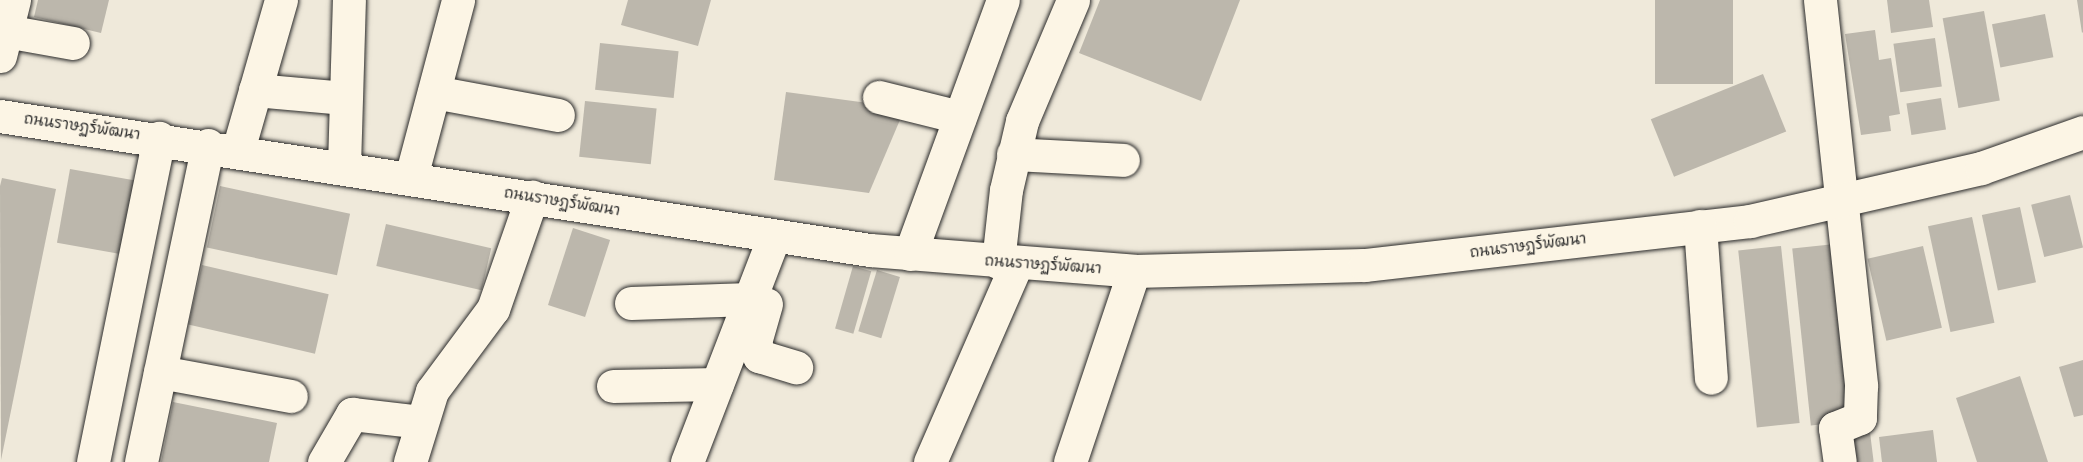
<!DOCTYPE html>
<meta charset="utf-8">
<style>
body{margin:0}
#map{position:relative;width:2083px;height:462px;overflow:hidden;background:#efe9da;font-family:"Balsamiq Sans","Playpen Sans Thai",sans-serif}
div>[style]{position:absolute}
[style*='--x']{left:calc(var(--x)*1px);top:calc(var(--y)*1px);width:calc(var(--w)*1px);rotate:calc(var(--a)*1deg)}
.building>*{inset:0;background:#bcb7ac;transform-origin:0 0}
.roads{filter:drop-shadow(0 0 2px #2b2b2b) drop-shadow(0 0 2px #2b2b2b)}
.minor>*{height:33px;margin:-16.5px;padding:0 16.5px;transform-origin:16.5px;border-radius:16.5px;background:#fcf5e5}
span{translate:-50% -50%;white-space:nowrap;text-align:center;line-height:1.15;-webkit-text-stroke:4.5px #fcf5e5;paint-order:stroke}
.street-label{font-size:15px;color:#2b2b2b}
</style>
<div id="map">
<div class="building">
<div style="clip-path:polygon(38px 0,109px 0,101px 33px,34px 17px)"></div>
<div style="clip-path:polygon(628px 0,711px 0,698px 46px,621px 25px)"></div>
<div style="clip-path:polygon(1100px 0,1240px 0,1201px 101px,1079px 53px)"></div>
<div style="left:1655px;top:0;width:78px;height:84px"></div>
<div style="clip-path:polygon(1887px 0,1929px 0,1933px 27px,1891px 33px)"></div>
<div style="clip-path:polygon(2077px 0,2083px 0,2083px 32px,2082px 33px)"></div>
<div style="left:1984px;top:11px;width:91px;height:42px;rotate:80deg"></div>
<div style="left:2045px;top:14px;width:44px;height:54px;rotate:79deg"></div>
<div style="clip-path:polygon(1875px 30px,1879px 60px,1891px 58px,1900px 114px,1889px 116px,1891px 131px,1861px 135px,1845px 34px)"></div>
<div style="left:1935px;top:38px;width:49px;height:42px;rotate:82deg"></div>
<div style="left:600px;top:43px;width:79px;height:47px;rotate:6deg"></div>
<div style="left:1763px;top:74px;width:62px;height:121px;rotate:68deg"></div>
<div style="clip-path:polygon(786px 92px,905px 108px,869px 193px,774px 180px)"></div>
<div style="left:1941px;top:98px;width:32px;height:35px;rotate:81deg"></div>
<div style="left:585px;top:101px;width:72px;height:56px;rotate:6deg"></div>
<div style="left:70px;top:169px;width:78px;height:75px;rotate:10deg"></div>
<div style="clip-path:polygon(2px 178px,56px 189px,1px 460px,0 186px)"></div>
<div style="left:220px;top:186px;width:133px;height:63px;rotate:12deg"></div>
<div style="left:2070px;top:195px;width:54px;height:40px;rotate:76deg"></div>
<div style="left:2020px;top:207px;width:77px;height:39px;rotate:78deg"></div>
<div style="left:1972px;top:217px;width:108px;height:45px;rotate:78deg"></div>
<div style="left:386px;top:224px;width:108px;height:43px;rotate:13deg"></div>
<div style="left:573px;top:228px;width:39px;height:81px;rotate:18deg"></div>
<div style="left:1835px;top:244px;width:178px;height:43px;rotate:84deg"></div>
<div style="left:1781px;top:246px;width:178px;height:43px;rotate:84deg"></div>
<div style="left:1923px;top:246px;width:84px;height:57px;rotate:77deg"></div>
<div style="left:202px;top:265px;width:130px;height:61px;rotate:13deg"></div>
<div style="left:853px;top:266px;width:19px;height:65px;rotate:16deg"></div>
<div style="left:877px;top:270px;width:24px;height:64px;rotate:17deg"></div>
<div style="clip-path:polygon(2083px 360px,2083px 415px,2074px 417px,2059px 367px)"></div>
<div style="clip-path:polygon(2020px 376px,2048px 462px,1977px 462px,1956px 398px)"></div>
<div style="clip-path:polygon(173px 402px,277px 423px,269px 462px,161px 462px)"></div>
<div style="left:1869px;top:424px;width:38px;height:30px;rotate:83deg"></div>
<div style="clip-path:polygon(1933px 430px,1937px 462px,1882px 462px,1879px 437px)"></div>
</div>
<div class="roads">
<div class="minor">
<div style="--x:1820;--y:0;--w:388;--a:83.9"></div>
<div style="--x:1861;--y:386;--w:32;--a:92"></div>
<div style="--x:1860;--y:418;--w:27;--a:158"></div>
<div style="--x:1835;--y:428;--w:34;--a:82"></div>
<div style="--x:0;--y:30;--w:74;--a:10.1"></div>
<div style="--x:0;--y:56;--w:58;--a:-76"></div>
<div style="--x:255;--y:90;--w:90;--a:5.1"></div>
<div style="--x:434;--y:92;--w:126;--a:10.5"></div>
<div style="--x:879;--y:97;--w:83;--a:13.9"></div>
<div style="--x:0;--y:116;--w:880;--a:8.76"></div>
<div style="--x:870;--y:250;--w:265;--a:4.5"></div>
<div style="--x:1134;--y:271;--w:231;--a:-1.5"></div>
<div style="--x:1365;--y:265;--w:388;--a:-6.5"></div>
<div style="--x:1750;--y:221;--w:237;--a:-12.9"></div>
<div style="--x:1981;--y:168;--w:108;--a:-19.4"></div>
<div style="--x:238;--y:150;--w:156;--a:-74"></div>
<div style="--x:1013;--y:154;--w:110;--a:3.1"></div>
<div style="--x:344;--y:166;--w:166;--a:-88.3"></div>
<div style="--x:411;--y:177;--w:183;--a:-75.1"></div>
<div style="--x:1700;--y:226;--w:152;--a:85.9"></div>
<div style="--x:910;--y:254;--w:270;--a:-69.9"></div>
<div style="--x:998;--y:262;--w:72;--a:-83.7"></div>
<div style="--x:1006;--y:190;--w:71;--a:-76.9"></div>
<div style="--x:1022;--y:121;--w:131;--a:-67.1"></div>
<div style="--x:631;--y:303;--w:119;--a:-1.9"></div>
<div style="--x:766;--y:304;--w:40;--a:106"></div>
<div style="--x:755;--y:342;--w:15;--a:74"></div>
<div style="--x:759;--y:356;--w:39;--a:17"></div>
<div style="--x:160;--y:372;--w:133;--a:10.4"></div>
<div style="--x:613;--y:386;--w:104;--a:-1.1"></div>
<div style="--x:93;--y:462;--w:331;--a:-78.5"></div>
<div style="--x:141;--y:462;--w:324;--a:-78.1"></div>
<div style="--x:324;--y:462;--w:56;--a:-59.7"></div>
<div style="--x:352;--y:414;--w:69;--a:6.6"></div>
<div style="--x:410;--y:462;--w:74;--a:-72.8"></div>
<div style="--x:432;--y:391;--w:102;--a:-53.4"></div>
<div style="--x:493;--y:309;--w:119;--a:-70.8"></div>
<div style="--x:687;--y:462;--w:242;--a:-68.9"></div>
<div style="--x:930;--y:462;--w:217;--a:-66.4"></div>
<div style="--x:1070;--y:462;--w:201;--a:-71.5"></div>
</div>
</div>
<div class="street-label">
<span style="left:82px;top:127px;rotate:8deg">ถนนราษฏร์พัฒนา</span>
<span style="left:562px;top:202px;rotate:9deg">ถนนราษฏร์พัฒนา</span>
<span style="left:1528px;top:246px;rotate:-7deg">ถนนราษฏร์พัฒนา</span>
<span style="left:1043px;top:265px;rotate:4deg">ถนนราษฏร์พัฒนา</span>
</div>
</div>
